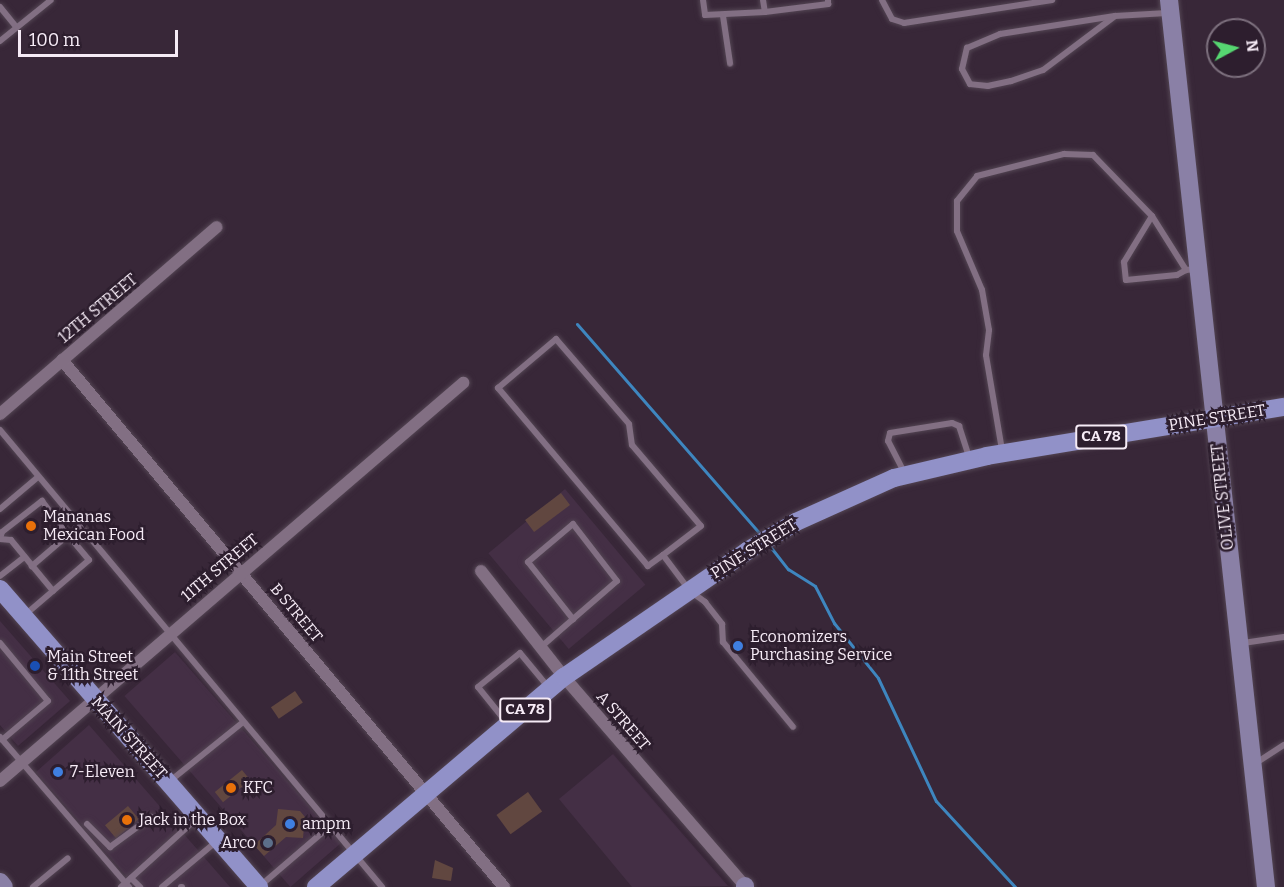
<!DOCTYPE html>
<style>
body{margin:0}
#map{position:relative;width:1284px;height:887px;overflow:hidden;background:#382738;font-family:Bitter,serif}
div>[style]{position:absolute}
[style*='--x']{left:calc(var(--x)*1px);top:calc(var(--y)*1px);width:calc(var(--w)*1px);rotate:calc(var(--a)*1deg)}
.built>*{inset:0;background:#442f45;transform-origin:0 0}
.stream>*{height:3px;margin:-1.5px;padding:0 1.5px;transform-origin:1.5px;border-radius:1.5px;background:#3e86bf}
.building>*{inset:0;background:#614740;transform-origin:0 0}
.roads{filter:drop-shadow(0 0 2px #534553) drop-shadow(0 0 2px #534553)}
.lane>*{height:6px;margin:-3px;padding:0 3px;transform-origin:3px;border-radius:3px;background:#826f83}
.street>*{height:12px;margin:-6px;padding:0 6px;transform-origin:6px;border-radius:6px;background:#826f83}
.secondary>*{height:18px;margin:-9px;padding:0 9px;transform-origin:9px;border-radius:9px;background:#8a80a6}
.primary>*{height:18px;margin:-9px;padding:0 9px;transform-origin:9px;border-radius:9px;background:#9191c8}
.dots>*{width:16px;height:16px;translate:-50% -50%;box-sizing:border-box;border:3px solid #2d1e2e;border-radius:50%}
span{translate:-50% -50%;white-space:nowrap;text-align:center;line-height:1.15;-webkit-text-stroke:5px #2d1e2e;paint-order:stroke}
.shield-label span{padding:2px 4px;background:#2d1e2e;border:2px solid;border-radius:4px;-webkit-text-stroke-width:0}
.shield-label{font-size:15px;color:#f6ebf6;font-weight:700}
.street-label{font-size:16px;color:#f6ebf6}
.poi-label{font-size:16px;color:#f6ebf6}
.left{translate:0 -50%;text-align:left}
.right{translate:-100% -50%;text-align:right}
.north{position:absolute;left:1206px;top:18px;width:60px;height:60px;box-sizing:border-box;background:#2d1e2e;border:2px solid #7d707e;border-radius:50%;rotate:83deg;font-size:16px;font-weight:700;line-height:24px;text-align:center;color:#f6ebf6}
.north::after{content:'';display:block;margin:auto;width:21px;height:27px;background:#56d671;clip-path:polygon(50% 0,100% 100%,50% 72%,0 100%)}
.scale{position:absolute;left:18px;top:30px;width:160px;height:27px;box-sizing:border-box;border:3px solid #f6ebf6;border-top:0;padding-left:8px;font-size:18px;line-height:21px;white-space:nowrap;color:#f6ebf6;-webkit-text-stroke:4px #2d1e2e;paint-order:stroke}
</style>
<div id="map">
<div class="built">
<div style="left:565px;top:489px;width:125px;height:100px;rotate:50deg"></div>
<div style="clip-path:polygon(0 621px,70px 701px,18px 746px,0 725px)"></div>
<div style="left:175px;top:652px;width:253px;height:67px;rotate:49deg"></div>
<div style="clip-path:polygon(89px 725px,230px 887px,136px 887px,36px 772px)"></div>
<div style="clip-path:polygon(613px 754px,728px 886px,632px 887px,559px 799px)"></div>
</div>
<div class="stream">
<div style="--x:577;--y:324;--w:280;--a:48.9"></div>
<div style="--x:769;--y:545;--w:31;--a:52"></div>
<div style="--x:788;--y:569;--w:32;--a:32"></div>
<div style="--x:815;--y:586;--w:42;--a:62.8"></div>
<div style="--x:834;--y:623;--w:70;--a:51.3"></div>
<div style="--x:878;--y:678;--w:136;--a:64.8"></div>
<div style="--x:936;--y:801;--w:117;--a:47.4"></div>
</div>
<div class="building">
<div style="left:561px;top:493px;width:15px;height:45px;rotate:53deg"></div>
<div style="left:295px;top:691px;width:14px;height:29px;rotate:56deg"></div>
<div style="left:242px;top:770px;width:13px;height:35px;rotate:51deg"></div>
<div style="left:528px;top:792px;width:24px;height:39px;rotate:54deg"></div>
<div style="left:128px;top:806px;width:17px;height:30px;rotate:50deg"></div>
<div style="clip-path:polygon(278px 809px,300px 811px,305px 817px,303px 838px,286px 837px,264px 856px,254px 845px,276px 825px)"></div>
<div style="clip-path:polygon(435px 860px,453px 868px,451px 881px,432px 878px)"></div>
</div>
<div class="roads">
<div class="lane">
<div style="--x:703;--y:0;--w:15;--a:82"></div>
<div style="--x:705;--y:15;--w:60;--a:-2.9"></div>
<div style="--x:763;--y:0;--w:12;--a:81"></div>
<div style="--x:765;--y:12;--w:64;--a:-7.2"></div>
<div style="--x:828;--y:4;--w:4;--a:-90"></div>
<div style="--x:882;--y:0;--w:21;--a:62"></div>
<div style="--x:892;--y:19;--w:13;--a:18"></div>
<div style="--x:904;--y:23;--w:150;--a:-8.8"></div>
<div style="--x:0;--y:7;--w:26;--a:51"></div>
<div style="--x:723;--y:16;--w:48;--a:81.5"></div>
<div style="--x:1115;--y:16;--w:90;--a:143.1"></div>
<div style="--x:1043;--y:70;--w:34;--a:161"></div>
<div style="--x:1011;--y:81;--w:24;--a:168"></div>
<div style="--x:988;--y:86;--w:18;--a:-174"></div>
<div style="--x:970;--y:84;--w:17;--a:-118"></div>
<div style="--x:962;--y:69;--w:22;--a:-77"></div>
<div style="--x:967;--y:48;--w:36;--a:-23"></div>
<div style="--x:1000;--y:34;--w:116;--a:-8.9"></div>
<div style="--x:1115;--y:16;--w:52;--a:-3.3"></div>
<div style="--x:0;--y:41;--w:65;--a:-38.8"></div>
<div style="--x:1152;--y:216;--w:54;--a:121.3"></div>
<div style="--x:1124;--y:262;--w:18;--a:84"></div>
<div style="--x:1126;--y:280;--w:51;--a:-5.6"></div>
<div style="--x:1177;--y:275;--w:10;--a:-29"></div>
<div style="--x:0;--y:430;--w:596;--a:50.11"></div>
<div style="--x:1002;--y:450;--w:96;--a:-99.6"></div>
<div style="--x:986;--y:355;--w:25;--a:-83"></div>
<div style="--x:989;--y:330;--w:41;--a:-99.9"></div>
<div style="--x:982;--y:290;--w:64;--a:-113"></div>
<div style="--x:957;--y:231;--w:30;--a:-90"></div>
<div style="--x:957;--y:201;--w:32;--a:-51"></div>
<div style="--x:977;--y:176;--w:90;--a:-14.2"></div>
<div style="--x:1064;--y:154;--w:29;--a:2"></div>
<div style="--x:1093;--y:155;--w:85;--a:46"></div>
<div style="--x:1152;--y:216;--w:64;--a:57.8"></div>
<div style="--x:1186;--y:270;--w:10;--a:-6"></div>
<div style="--x:905;--y:474;--w:37;--a:-117"></div>
<div style="--x:888;--y:441;--w:8;--a:-76"></div>
<div style="--x:890;--y:433;--w:63;--a:-9.2"></div>
<div style="--x:952;--y:423;--w:8;--a:23"></div>
<div style="--x:959;--y:426;--w:33;--a:72"></div>
<div style="--x:0;--y:509;--w:50;--a:-40.1"></div>
<div style="--x:0;--y:539;--w:7;--a:-74"></div>
<div style="--x:2;--y:532;--w:51;--a:-37.8"></div>
<div style="--x:42;--y:501;--w:43;--a:52.6"></div>
<div style="--x:0;--y:539;--w:11;--a:5"></div>
<div style="--x:11;--y:540;--w:66;--a:50.5"></div>
<div style="--x:663;--y:555;--w:19;--a:144"></div>
<div style="--x:648;--y:566;--w:233;--a:-130.1"></div>
<div style="--x:498;--y:388;--w:76;--a:-40.2"></div>
<div style="--x:556;--y:339;--w:112;--a:49.3"></div>
<div style="--x:629;--y:424;--w:21;--a:82"></div>
<div style="--x:632;--y:445;--w:106;--a:49.6"></div>
<div style="--x:701;--y:526;--w:48;--a:142.7"></div>
<div style="--x:663;--y:555;--w:45;--a:53.1"></div>
<div style="--x:690;--y:591;--w:19;--a:36"></div>
<div style="--x:705;--y:602;--w:28;--a:52"></div>
<div style="--x:722;--y:624;--w:18;--a:87"></div>
<div style="--x:723;--y:642;--w:110;--a:50.5"></div>
<div style="--x:0;--y:576;--w:31;--a:-38"></div>
<div style="--x:26;--y:614;--w:83;--a:-40.6"></div>
<div style="--x:89;--y:560;--w:33;--a:-130"></div>
<div style="--x:68;--y:535;--w:48;--a:139.3"></div>
<div style="--x:0;--y:643;--w:75;--a:50.4"></div>
<div style="--x:48;--y:701;--w:60;--a:139.7"></div>
<div style="--x:1243;--y:643;--w:41;--a:-8.3"></div>
<div style="--x:541;--y:647;--w:43;--a:-41.2"></div>
<div style="--x:573;--y:619;--w:58;--a:-40.8"></div>
<div style="--x:617;--y:581;--w:72;--a:-127.7"></div>
<div style="--x:573;--y:524;--w:59;--a:139.8"></div>
<div style="--x:528;--y:562;--w:73;--a:51.7"></div>
<div style="--x:507;--y:723;--w:46;--a:-128.9"></div>
<div style="--x:478;--y:687;--w:54;--a:-39"></div>
<div style="--x:520;--y:653;--w:45;--a:50.4"></div>
<div style="--x:0;--y:737;--w:198;--a:49.3"></div>
<div style="--x:1256;--y:763;--w:33;--a:-33"></div>
<div style="--x:170;--y:781;--w:92;--a:-38.9"></div>
<div style="--x:87;--y:824;--w:33;--a:45"></div>
<div style="--x:110;--y:847;--w:51;--a:-36.2"></div>
<div style="--x:131;--y:878;--w:13;--a:45"></div>
<div style="--x:260;--y:886;--w:92;--a:-40.6"></div>
<div style="--x:33;--y:887;--w:45;--a:-39.6"></div>
<div style="--x:121;--y:887;--w:101;--a:-42.2"></div>
<div style="--x:162;--y:887;--w:72;--a:-39.9"></div>
<div style="--x:181;--y:887;--w:1;--a:0"></div>
</div>
<div class="street">
<div style="--x:62;--y:360;--w:688;--a:50.01"></div>
<div style="--x:0;--y:414;--w:286;--a:-40.8"></div>
<div style="--x:481;--y:571;--w:135;--a:51.9"></div>
<div style="--x:564;--y:677;--w:278;--a:49.1"></div>
<div style="--x:0;--y:781;--w:611;--a:-40.68"></div>
</div>
<div class="secondary">
<div style="--x:1169;--y:0;--w:892;--a:83.76"></div>
<div style="--x:0;--y:882;--w:6;--a:51"></div>
<div style="--x:745;--y:887;--w:1;--a:-90"></div>
</div>
<div class="primary">
<div style="--x:0;--y:589;--w:395;--a:49"></div>
<div style="--x:316;--y:887;--w:325;--a:-40.3"></div>
<div style="--x:564;--y:677;--w:222;--a:-34.5"></div>
<div style="--x:747;--y:551;--w:57;--a:-30.6"></div>
<div style="--x:796;--y:522;--w:107;--a:-24.2"></div>
<div style="--x:894;--y:478;--w:96;--a:-13.3"></div>
<div style="--x:987;--y:456;--w:301;--a:-9.4"></div>
</div>
</div>
<div class="dots">
<div style="left:31px;top:526px;background:#e8710a"></div>
<div style="left:738px;top:646px;background:#3f7fe0"></div>
<div style="left:35px;top:666px;background:#1a4fb4"></div>
<div style="left:58px;top:772px;background:#3f7fe0"></div>
<div style="left:231px;top:788px;background:#e8710a"></div>
<div style="left:127px;top:820px;background:#e8710a"></div>
<div style="left:290px;top:824px;background:#3f7fe0"></div>
<div style="left:268px;top:843px;background:#5c6f8a"></div>
</div>
<div class="shield-label">
<span style="left:1101px;top:437px">CA 78</span>
<span style="left:525px;top:710px">CA 78</span>
</div>
<div class="street-label">
<span style="left:98px;top:309px;rotate:-40deg">12TH STREET</span>
<span style="left:1217px;top:418px;rotate:-9deg">PINE STREET</span>
<span style="left:1223px;top:497px;rotate:-96deg">OLIVE STREET</span>
<span style="left:754px;top:549px;rotate:-32deg">PINE STREET</span>
<span style="left:220px;top:568px;rotate:-40deg">11TH STREET</span>
<span style="left:296px;top:613px;rotate:50deg">B STREET</span>
<span style="left:623px;top:721px;rotate:49deg">A STREET</span>
<span style="left:129px;top:738px;rotate:48deg">MAIN STREET</span>
</div>
<div class="poi-label">
<span class="left" style="left:43px;top:526px">Mananas<br>Mexican Food</span>
<span class="left" style="left:750px;top:646px">Economizers<br>Purchasing Service</span>
<span class="left" style="left:47px;top:666px">Main Street<br>&amp; 11th Street</span>
<span class="left" style="left:70px;top:772px">7-Eleven</span>
<span class="left" style="left:243px;top:788px">KFC</span>
<span class="left" style="left:139px;top:820px">Jack in the Box</span>
<span class="left" style="left:302px;top:824px">ampm</span>
<span class="right" style="left:256px;top:843px">Arco</span>
</div>
<div class="north">N</div>
<div class="scale">100 m</div>
</div>
